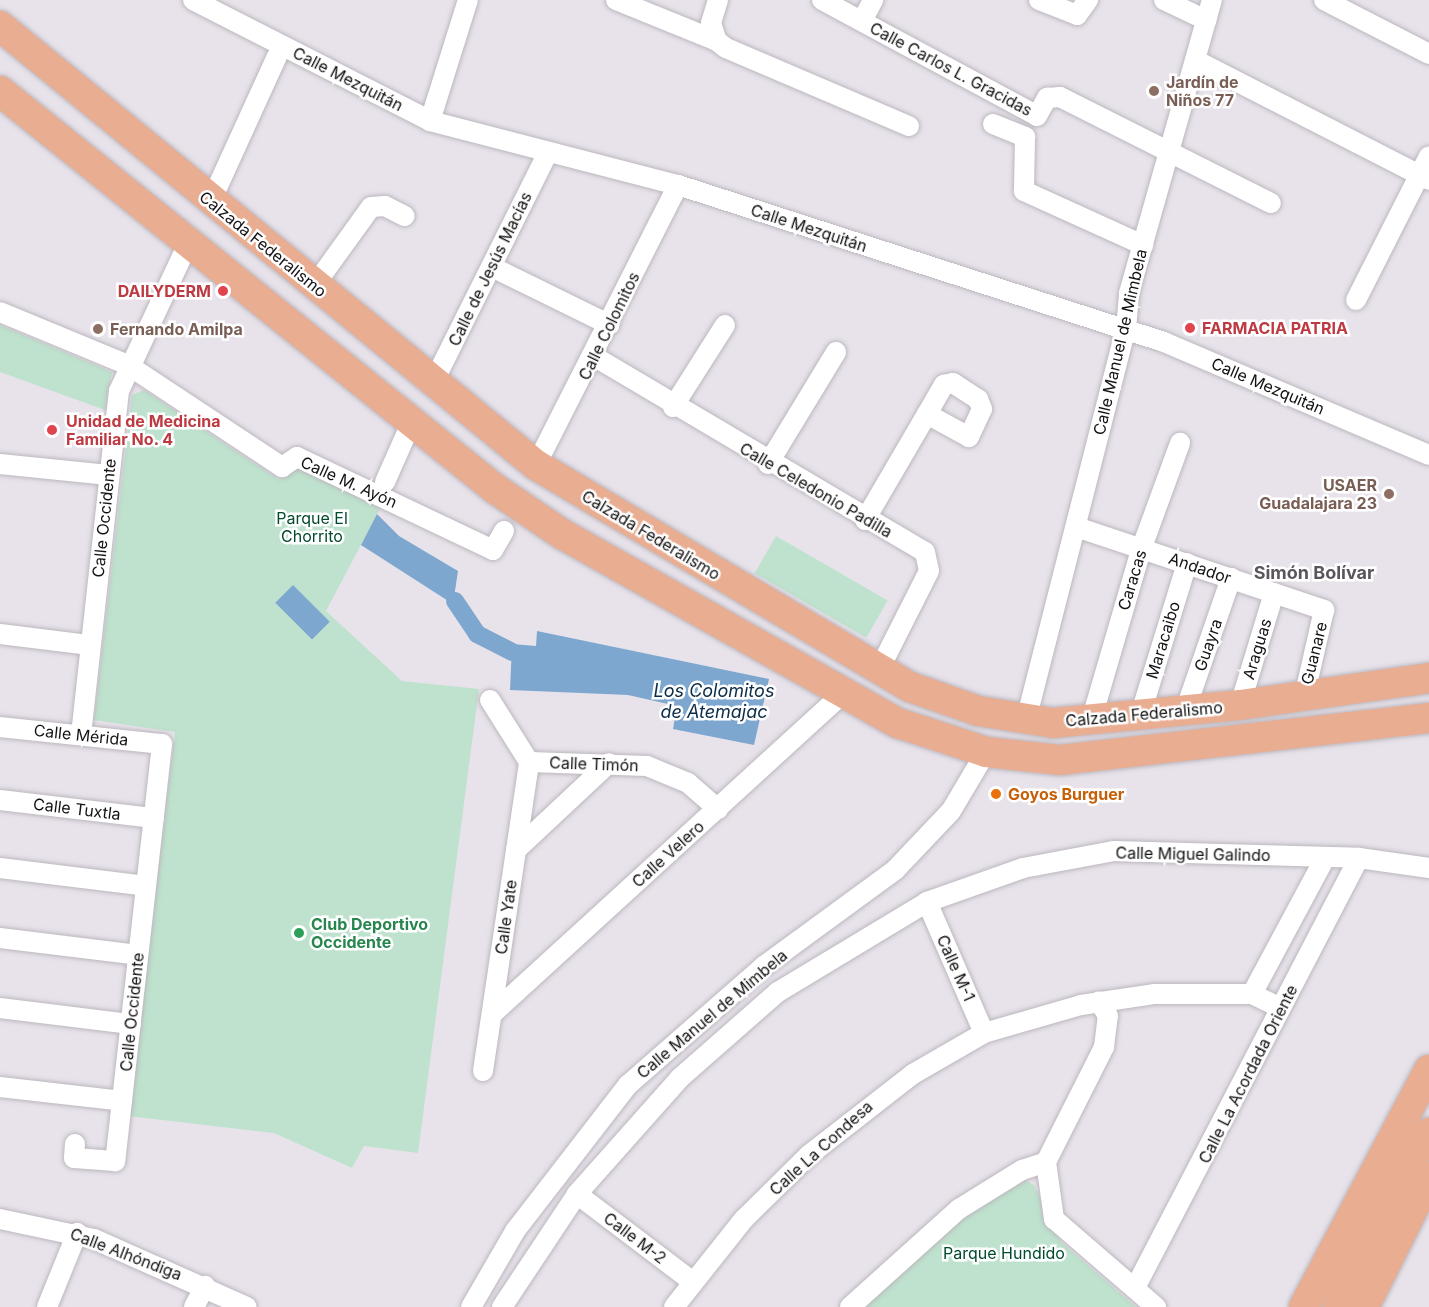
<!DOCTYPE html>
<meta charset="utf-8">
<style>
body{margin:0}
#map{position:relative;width:1429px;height:1307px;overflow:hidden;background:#e8e3eb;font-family:Inter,sans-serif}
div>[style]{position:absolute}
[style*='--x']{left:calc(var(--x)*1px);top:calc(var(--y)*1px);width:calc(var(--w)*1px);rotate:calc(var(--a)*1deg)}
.green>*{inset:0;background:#bee2cd;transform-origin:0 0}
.water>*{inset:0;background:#7da7cf;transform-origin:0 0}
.canal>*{height:18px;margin:-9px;padding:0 9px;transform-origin:9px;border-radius:9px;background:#7da7cf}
.roads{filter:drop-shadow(0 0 2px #bcb7be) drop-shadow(0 0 2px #bcb7be)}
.street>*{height:20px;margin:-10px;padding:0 10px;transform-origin:10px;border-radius:10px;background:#fff}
.primary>*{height:30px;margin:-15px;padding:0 15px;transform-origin:15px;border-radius:15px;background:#e9ad92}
.dots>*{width:16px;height:16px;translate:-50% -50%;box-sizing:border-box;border:3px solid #fff;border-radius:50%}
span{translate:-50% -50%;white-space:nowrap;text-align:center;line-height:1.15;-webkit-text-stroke:5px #fff;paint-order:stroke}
.street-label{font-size:16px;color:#141214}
.education-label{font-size:16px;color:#785e54;font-weight:700}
.left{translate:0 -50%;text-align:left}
.right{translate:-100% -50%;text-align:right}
.health-label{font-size:16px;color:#be3a42;font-weight:700}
.park-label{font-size:16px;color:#004a2d}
.food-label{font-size:16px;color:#c56008;font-weight:700}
.leisure-label{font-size:16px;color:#27864d;font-weight:700}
.neighbourhood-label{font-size:18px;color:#5a555c;font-weight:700}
.water-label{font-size:18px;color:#0c2d48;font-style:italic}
</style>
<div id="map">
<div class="green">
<div style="clip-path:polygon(0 325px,112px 372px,105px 410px,0 372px)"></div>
<div style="clip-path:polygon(144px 390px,278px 479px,302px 465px,383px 503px,326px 611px,402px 681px,479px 689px,418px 1153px,364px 1146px,352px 1168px,274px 1133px,128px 1116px,175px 732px,94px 720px,132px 395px)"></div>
<div style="left:776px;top:536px;width:129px;height:43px;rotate:30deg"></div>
<div style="clip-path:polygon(1025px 1180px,1034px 1185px,1061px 1242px,1136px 1307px,861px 1307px,977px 1205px)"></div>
</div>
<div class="water">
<div style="clip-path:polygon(377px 514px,399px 536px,458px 571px,453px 604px,361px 545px)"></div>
<div style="left:293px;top:585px;width:52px;height:25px;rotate:45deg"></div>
<div style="clip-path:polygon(537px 631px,769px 679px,754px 745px,673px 729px,677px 706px,628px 695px,510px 690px,512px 644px,536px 646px)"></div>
</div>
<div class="canal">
<div style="--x:455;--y:601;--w:40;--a:56"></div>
<div style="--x:477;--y:634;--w:39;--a:27"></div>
</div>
<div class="roads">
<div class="street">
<div style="--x:193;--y:0;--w:266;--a:27"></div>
<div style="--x:430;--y:121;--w:256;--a:14.5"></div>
<div style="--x:678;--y:185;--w:511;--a:17.9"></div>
<div style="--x:1164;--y:342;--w:288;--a:23.1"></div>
<div style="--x:616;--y:0;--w:109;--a:22.1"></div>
<div style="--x:718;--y:0;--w:24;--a:107"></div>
<div style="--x:711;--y:23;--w:19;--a:72"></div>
<div style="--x:717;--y:41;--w:11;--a:38"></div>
<div style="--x:726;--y:48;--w:199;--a:23.1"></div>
<div style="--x:822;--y:0;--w:244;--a:28.3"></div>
<div style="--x:1037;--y:116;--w:21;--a:-61"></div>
<div style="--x:1047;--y:98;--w:13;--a:-4"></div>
<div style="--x:1060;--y:97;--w:236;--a:26.7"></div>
<div style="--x:1039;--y:0;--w:41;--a:21.5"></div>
<div style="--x:1077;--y:15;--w:19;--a:-54"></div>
<div style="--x:1164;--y:0;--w:47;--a:25.5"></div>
<div style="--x:1324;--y:0;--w:118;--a:27.2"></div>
<div style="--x:862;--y:21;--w:24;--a:-62"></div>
<div style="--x:1195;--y:60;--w:263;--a:27.1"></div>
<div style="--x:430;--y:121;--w:127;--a:-72.6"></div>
<div style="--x:993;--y:124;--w:35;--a:22"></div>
<div style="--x:1025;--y:137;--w:54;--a:91.1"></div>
<div style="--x:1024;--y:191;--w:131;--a:24.4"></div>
<div style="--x:211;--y:201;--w:159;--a:-65.5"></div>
<div style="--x:492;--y:267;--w:131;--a:26.2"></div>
<div style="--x:314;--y:286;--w:97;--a:-54.2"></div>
<div style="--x:371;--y:207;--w:14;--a:-4"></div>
<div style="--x:385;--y:206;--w:22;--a:27"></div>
<div style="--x:1356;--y:300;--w:161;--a:-63.1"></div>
<div style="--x:0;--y:312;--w:139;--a:22.5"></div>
<div style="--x:128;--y:365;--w:185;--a:33.5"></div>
<div style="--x:282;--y:467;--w:18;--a:-34"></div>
<div style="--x:297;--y:457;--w:217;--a:25.4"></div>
<div style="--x:493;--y:550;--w:22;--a:-60"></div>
<div style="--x:595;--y:357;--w:383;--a:30.6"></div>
<div style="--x:925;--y:552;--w:19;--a:78"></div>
<div style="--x:929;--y:571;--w:111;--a:116.8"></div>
<div style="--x:433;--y:383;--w:256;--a:-63.5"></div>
<div style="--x:673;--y:407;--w:97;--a:-57.6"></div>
<div style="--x:0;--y:464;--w:109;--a:5.8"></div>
<div style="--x:768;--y:464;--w:131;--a:-58.7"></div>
<div style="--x:536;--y:465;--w:314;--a:-63.1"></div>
<div style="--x:385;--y:482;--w:67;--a:-66.1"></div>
<div style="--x:865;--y:520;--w:123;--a:-59.7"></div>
<div style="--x:927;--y:414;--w:34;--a:-60"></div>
<div style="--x:944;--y:385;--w:9;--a:-13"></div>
<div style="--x:953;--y:383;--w:30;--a:33"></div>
<div style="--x:978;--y:399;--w:11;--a:68"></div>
<div style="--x:982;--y:409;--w:31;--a:115"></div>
<div style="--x:969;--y:437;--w:48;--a:-151.3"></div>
<div style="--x:1076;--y:527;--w:262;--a:18.5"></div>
<div style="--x:1324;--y:610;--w:89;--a:102.9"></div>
<div style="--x:0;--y:634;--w:91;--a:7"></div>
<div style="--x:490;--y:700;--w:73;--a:57.8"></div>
<div style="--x:1240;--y:705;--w:117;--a:-73.1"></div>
<div style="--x:1185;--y:711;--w:141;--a:-70.9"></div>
<div style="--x:1140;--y:716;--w:160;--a:-72.9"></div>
<div style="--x:1026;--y:720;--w:404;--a:-75.7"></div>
<div style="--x:1126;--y:329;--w:36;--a:-85"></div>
<div style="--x:1129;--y:293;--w:305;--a:-74.2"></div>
<div style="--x:1091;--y:721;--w:181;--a:-73.7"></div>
<div style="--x:1142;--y:547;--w:111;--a:-69.9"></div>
<div style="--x:0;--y:727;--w:163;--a:6"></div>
<div style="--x:162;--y:744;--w:420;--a:96.4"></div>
<div style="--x:115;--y:1161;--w:41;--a:-175.8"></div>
<div style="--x:74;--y:1158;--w:14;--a:-86"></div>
<div style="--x:81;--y:735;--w:346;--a:-83.7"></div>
<div style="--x:119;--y:391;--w:162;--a:-64.9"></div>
<div style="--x:529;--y:762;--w:118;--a:1.9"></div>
<div style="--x:647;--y:766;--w:44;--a:22.5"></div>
<div style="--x:688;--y:783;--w:40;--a:41"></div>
<div style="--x:0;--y:800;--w:155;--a:6.7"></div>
<div style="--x:516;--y:850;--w:127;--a:-43.1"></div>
<div style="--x:0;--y:868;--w:147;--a:7"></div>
<div style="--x:927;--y:902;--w:143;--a:66.5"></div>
<div style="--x:0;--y:938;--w:139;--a:7"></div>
<div style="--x:1252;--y:994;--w:154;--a:-61.8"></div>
<div style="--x:0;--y:1008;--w:132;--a:7"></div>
<div style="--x:492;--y:1014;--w:475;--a:-42.4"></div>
<div style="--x:483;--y:1071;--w:312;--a:-81.5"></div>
<div style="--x:0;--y:1087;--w:123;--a:6.5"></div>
<div style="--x:1046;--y:1162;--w:58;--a:82"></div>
<div style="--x:1054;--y:1219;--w:135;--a:40.8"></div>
<div style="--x:577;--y:1194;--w:146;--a:37.2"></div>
<div style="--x:0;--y:1219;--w:96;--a:12"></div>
<div style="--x:94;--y:1239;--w:167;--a:24"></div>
<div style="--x:1135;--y:1288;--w:485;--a:-62.5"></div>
<div style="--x:47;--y:1307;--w:80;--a:-67.9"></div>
<div style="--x:194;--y:1307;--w:24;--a:-62"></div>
<div style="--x:471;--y:1307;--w:88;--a:-59.9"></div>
<div style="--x:515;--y:1231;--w:185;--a:-52.3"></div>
<div style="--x:628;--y:1085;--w:181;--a:-41.2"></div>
<div style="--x:764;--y:966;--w:162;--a:-36.2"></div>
<div style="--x:895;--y:870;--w:81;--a:-46.5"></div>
<div style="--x:951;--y:811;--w:69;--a:-59.3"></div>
<div style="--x:502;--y:1307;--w:136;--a:-56.4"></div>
<div style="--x:577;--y:1194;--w:155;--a:-48.4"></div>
<div style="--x:680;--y:1078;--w:130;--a:-41.3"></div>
<div style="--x:778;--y:992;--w:174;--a:-31.1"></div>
<div style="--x:927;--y:902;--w:102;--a:-19.5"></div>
<div style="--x:1023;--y:868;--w:93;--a:-10.6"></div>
<div style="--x:1114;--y:851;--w:245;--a:1.6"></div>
<div style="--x:1359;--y:858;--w:71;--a:8.1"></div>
<div style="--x:674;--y:1307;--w:112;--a:-51.5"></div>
<div style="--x:744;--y:1219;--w:91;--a:-44.6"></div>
<div style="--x:809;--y:1155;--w:132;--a:-37.9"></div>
<div style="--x:913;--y:1074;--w:82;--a:-30"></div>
<div style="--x:984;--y:1033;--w:101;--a:-16.1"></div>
<div style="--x:1081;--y:1005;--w:75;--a:-8.5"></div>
<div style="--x:1155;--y:994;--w:97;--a:0"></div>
<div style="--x:1252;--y:994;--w:32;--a:26"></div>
<div style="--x:850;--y:1307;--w:147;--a:-42"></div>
<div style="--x:959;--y:1209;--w:74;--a:-31.8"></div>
<div style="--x:1022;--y:1170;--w:25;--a:-18"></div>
<div style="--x:1046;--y:1162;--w:129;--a:-63.2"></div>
<div style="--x:1104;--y:1047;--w:31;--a:-83"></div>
<div style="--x:1108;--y:1016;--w:17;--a:-121"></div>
</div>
<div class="primary">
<div style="--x:0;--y:26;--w:693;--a:39.32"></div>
<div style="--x:536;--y:465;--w:435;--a:30.7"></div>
<div style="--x:910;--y:687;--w:72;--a:19.4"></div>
<div style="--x:978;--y:711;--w:76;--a:9.1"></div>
<div style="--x:1053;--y:723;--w:188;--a:-5.5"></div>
<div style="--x:1240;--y:705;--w:191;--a:-8.1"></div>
<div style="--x:0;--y:91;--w:634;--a:38.79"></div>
<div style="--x:494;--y:488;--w:82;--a:34.1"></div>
<div style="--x:562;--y:534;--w:386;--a:29.4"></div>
<div style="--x:898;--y:723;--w:93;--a:18.2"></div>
<div style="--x:986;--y:752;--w:74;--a:6.2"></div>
<div style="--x:1060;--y:760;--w:371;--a:-6.5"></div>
<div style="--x:1304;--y:1307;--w:268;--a:-62.2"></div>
<div style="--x:1338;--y:1307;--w:157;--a:-63.9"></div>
<div style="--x:1407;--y:1166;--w:40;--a:-56"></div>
<div style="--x:1364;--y:1307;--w:145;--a:-63.4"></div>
</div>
</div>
<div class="dots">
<div style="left:1154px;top:91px;background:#8d6e63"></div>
<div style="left:223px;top:291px;background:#e0444e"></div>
<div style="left:1190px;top:328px;background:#e0444e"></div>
<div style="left:98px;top:329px;background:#8d6e63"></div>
<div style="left:52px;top:430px;background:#e0444e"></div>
<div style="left:1389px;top:494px;background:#8d6e63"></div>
<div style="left:996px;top:794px;background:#e8710a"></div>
<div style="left:299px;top:933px;background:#2e9e5b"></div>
</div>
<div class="street-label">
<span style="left:951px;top:69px;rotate:28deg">Calle Carlos L. Gracidas</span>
<span style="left:348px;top:79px;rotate:27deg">Calle Mezquitán</span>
<span style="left:809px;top:228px;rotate:18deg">Calle Mezquitán</span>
<span style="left:263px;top:244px;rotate:39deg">Calzada Federalismo</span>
<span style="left:490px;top:269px;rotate:-64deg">Calle de Jesús Macías</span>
<span style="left:609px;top:326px;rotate:-64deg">Calle Colomitos</span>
<span style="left:1120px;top:342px;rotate:-77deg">Calle Manuel de Mimbela</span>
<span style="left:1268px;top:386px;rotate:23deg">Calle Mezquitán</span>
<span style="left:349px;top:482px;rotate:24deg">Calle M. Ayón</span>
<span style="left:816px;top:490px;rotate:30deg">Calle Celedonio Padilla</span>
<span style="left:104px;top:518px;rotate:-84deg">Calle Occidente</span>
<span style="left:651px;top:535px;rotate:31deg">Calzada Federalismo</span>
<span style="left:1200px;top:568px;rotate:19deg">Andador</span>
<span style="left:1132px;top:580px;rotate:-73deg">Caracas</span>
<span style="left:1163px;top:640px;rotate:-73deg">Maracaibo</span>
<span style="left:1208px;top:645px;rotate:-71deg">Guayra</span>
<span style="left:1257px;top:649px;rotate:-73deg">Araguas</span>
<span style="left:1314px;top:653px;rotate:-76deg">Guanare</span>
<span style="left:1144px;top:714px;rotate:-5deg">Calzada Federalismo</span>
<span style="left:81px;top:735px;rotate:6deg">Calle Mérida</span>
<span style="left:594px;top:764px;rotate:2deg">Calle Timón</span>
<span style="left:77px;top:809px;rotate:7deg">Calle Tuxtla</span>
<span style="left:668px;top:854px;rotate:-42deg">Calle Velero</span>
<span style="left:1193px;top:854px;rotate:1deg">Calle Miguel Galindo</span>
<span style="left:506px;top:917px;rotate:-82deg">Calle Yate</span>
<span style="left:956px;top:968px;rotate:66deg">Calle M-1</span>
<span style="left:132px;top:1012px;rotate:-84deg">Calle Occidente</span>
<span style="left:712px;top:1014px;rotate:-40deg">Calle Manuel de Mimbela</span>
<span style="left:1248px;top:1074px;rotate:-63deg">Calle La Acordada Oriente</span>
<span style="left:821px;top:1148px;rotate:-42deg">Calle La Condesa</span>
<span style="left:635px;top:1238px;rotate:37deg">Calle M-2</span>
<span style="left:126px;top:1254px;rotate:21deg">Calle Alhóndiga</span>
</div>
<div class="education-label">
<span class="left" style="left:1166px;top:91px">Jardín de<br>Niños 77</span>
<span class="left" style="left:110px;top:329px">Fernando Amilpa</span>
<span class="right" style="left:1377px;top:494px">USAER<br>Guadalajara 23</span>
</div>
<div class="health-label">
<span class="right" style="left:211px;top:291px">DAILYDERM</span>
<span class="left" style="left:1202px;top:328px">FARMACIA PATRIA</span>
<span class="left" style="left:66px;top:430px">Unidad de Medicina<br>Familiar No. 4</span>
</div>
<div class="park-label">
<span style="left:312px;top:527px">Parque El<br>Chorrito</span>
<span style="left:1004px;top:1253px">Parque Hundido</span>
</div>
<div class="food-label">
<span class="left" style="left:1008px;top:794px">Goyos Burguer</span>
</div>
<div class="leisure-label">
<span class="left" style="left:311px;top:933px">Club Deportivo<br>Occidente</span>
</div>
<div class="neighbourhood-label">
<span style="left:1314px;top:573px">Simón Bolívar</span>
</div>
<div class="water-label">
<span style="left:714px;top:702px">Los Colomitos<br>de Atemajac</span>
</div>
</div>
